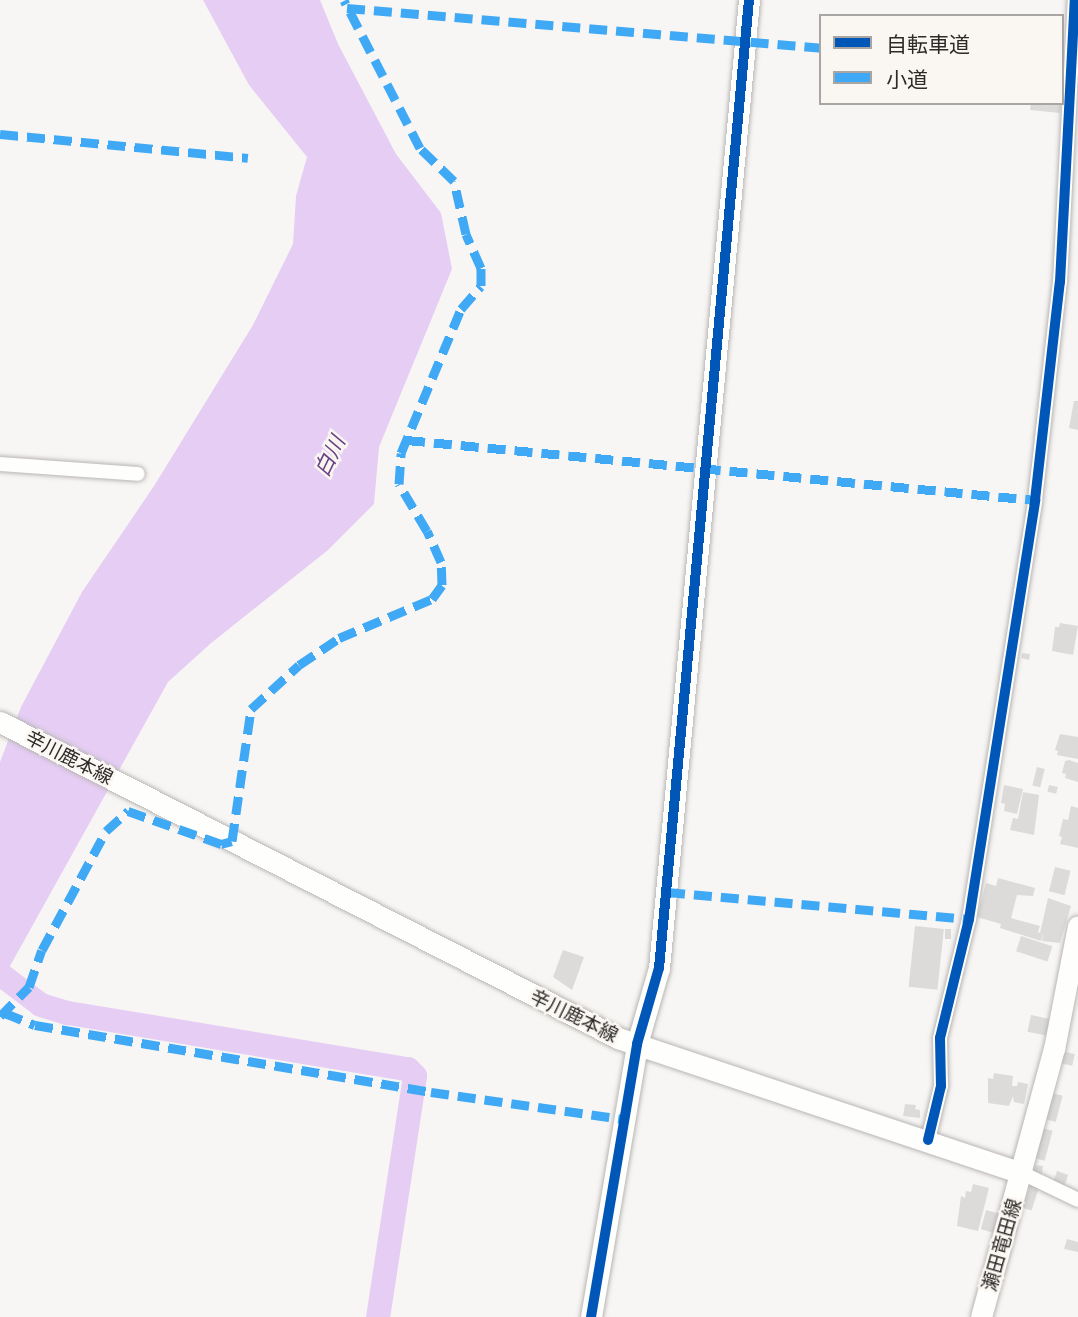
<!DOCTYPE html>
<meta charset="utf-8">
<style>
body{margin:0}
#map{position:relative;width:1078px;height:1317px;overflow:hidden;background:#f8f6f4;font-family:Manrope,"Noto Sans JP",sans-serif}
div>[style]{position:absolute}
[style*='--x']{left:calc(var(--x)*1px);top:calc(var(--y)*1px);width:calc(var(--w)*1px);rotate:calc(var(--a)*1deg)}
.water>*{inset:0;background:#e5cdf4}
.river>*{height:24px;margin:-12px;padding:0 12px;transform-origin:12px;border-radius:12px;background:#e5cdf4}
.building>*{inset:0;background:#dcdbda;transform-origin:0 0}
.roads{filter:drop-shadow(0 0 2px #b8b6b5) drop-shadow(0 0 2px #b8b6b5)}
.street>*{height:14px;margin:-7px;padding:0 7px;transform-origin:7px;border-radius:7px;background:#fefefd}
.secondary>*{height:21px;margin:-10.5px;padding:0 10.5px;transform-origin:10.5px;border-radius:10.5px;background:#fefefd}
.quiet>*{height:9px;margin-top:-4.5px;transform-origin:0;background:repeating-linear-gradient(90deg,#3fa9f5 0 18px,transparent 0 27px)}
.cycleway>*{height:10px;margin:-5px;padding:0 5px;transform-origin:5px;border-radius:5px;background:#0057b8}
span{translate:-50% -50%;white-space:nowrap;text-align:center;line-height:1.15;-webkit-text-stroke:5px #faf6f2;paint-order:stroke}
.street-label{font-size:19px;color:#2c2b29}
.water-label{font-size:21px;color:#6b4284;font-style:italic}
.legend{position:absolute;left:819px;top:14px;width:245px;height:91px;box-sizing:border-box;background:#faf6f2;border:2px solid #a8a5a2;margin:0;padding:9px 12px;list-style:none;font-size:21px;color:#2c2b29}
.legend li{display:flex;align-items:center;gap:14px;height:35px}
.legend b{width:35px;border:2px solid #a8a5a2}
</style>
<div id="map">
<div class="water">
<div style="clip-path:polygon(203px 0,320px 0,338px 44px,396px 154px,441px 213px,452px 269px,379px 447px,374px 504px,328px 550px,210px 644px,168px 682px,0 984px,0 762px,21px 707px,82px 592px,154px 486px,253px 325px,293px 244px,296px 196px,307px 157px,249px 85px)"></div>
</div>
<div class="river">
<div style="--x:0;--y:974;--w:51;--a:37.1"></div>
<div style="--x:41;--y:1005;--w:28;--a:17"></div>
<div style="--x:68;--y:1013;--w:345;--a:9.4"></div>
<div style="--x:408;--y:1069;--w:10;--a:45"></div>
<div style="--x:415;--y:1076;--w:244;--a:98.7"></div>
</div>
<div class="building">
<div style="clip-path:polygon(1031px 103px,1061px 103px,1060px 113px,1030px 110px)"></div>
<div style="clip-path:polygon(1074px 401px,1078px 401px,1078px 430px,1069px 428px)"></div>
<div style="clip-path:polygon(1060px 623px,1078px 626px,1073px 655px,1052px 651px,1055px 627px,1059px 627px)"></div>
<div style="clip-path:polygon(1022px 653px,1030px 654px,1029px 660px,1021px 658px)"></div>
<div style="clip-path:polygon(1060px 734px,1078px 737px,1078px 759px,1057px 755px,1058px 751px,1055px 750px)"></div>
<div style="clip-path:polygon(1069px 760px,1078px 763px,1078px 782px,1065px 778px,1066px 774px,1062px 773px,1065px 761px)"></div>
<div style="left:1037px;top:767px;width:8px;height:19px;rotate:14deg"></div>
<div style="clip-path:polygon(1004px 785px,1023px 789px,1017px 814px,1004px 811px,1005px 804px,1001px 803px)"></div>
<div style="left:1049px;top:785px;width:9px;height:7px;rotate:13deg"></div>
<div style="clip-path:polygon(1023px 792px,1039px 795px,1034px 835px,1010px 830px,1013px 818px,1018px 819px)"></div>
<div style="clip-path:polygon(1071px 806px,1078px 808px,1078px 848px,1060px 844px,1062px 837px,1059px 836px,1063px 819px,1068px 820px)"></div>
<div style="left:1055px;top:867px;width:16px;height:25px;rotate:14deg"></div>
<div style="clip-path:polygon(998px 878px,1035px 888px,1033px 896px,1017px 895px,1011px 918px,1040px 926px,1038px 932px,1040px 933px,1048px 898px,1071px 906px,1060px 943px,1042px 941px,1043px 933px,1041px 941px,1000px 928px,1001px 924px,977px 917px,986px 883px,996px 886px)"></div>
<div style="left:915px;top:926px;width:29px;height:61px;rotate:6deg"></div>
<div style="left:945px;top:929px;width:6px;height:10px"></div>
<div style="left:1021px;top:936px;width:33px;height:16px;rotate:18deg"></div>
<div style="clip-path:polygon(563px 950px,584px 957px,572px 990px,553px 977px)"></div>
<div style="left:1031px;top:1015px;width:19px;height:17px;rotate:12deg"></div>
<div style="left:1061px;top:1051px;width:14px;height:12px;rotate:12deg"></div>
<div style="clip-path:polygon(994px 1073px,1013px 1076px,1012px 1086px,1017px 1086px,1018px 1082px,1028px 1084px,1024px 1104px,1014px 1102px,1013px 1096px,1009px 1106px,988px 1103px,988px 1078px,993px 1079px)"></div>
<div style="left:1052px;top:1093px;width:11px;height:27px;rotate:15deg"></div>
<div style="clip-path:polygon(905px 1104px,916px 1105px,915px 1109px,920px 1110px,920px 1118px,903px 1116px)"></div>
<div style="left:1042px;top:1128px;width:11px;height:31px;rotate:15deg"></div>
<div style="left:1035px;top:1165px;width:8px;height:10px;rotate:7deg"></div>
<div style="left:1057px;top:1171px;width:12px;height:14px;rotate:20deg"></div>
<div style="left:1031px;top:1183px;width:9px;height:26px;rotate:18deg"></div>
<div style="clip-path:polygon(973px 1184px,989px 1188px,978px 1231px,957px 1226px,961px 1196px,965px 1198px,966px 1191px,971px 1192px)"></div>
<div style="left:986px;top:1210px;width:16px;height:20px;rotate:15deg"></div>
<div style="clip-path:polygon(1067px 1239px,1078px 1242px,1078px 1252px,1064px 1249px)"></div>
</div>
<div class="roads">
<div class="street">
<div style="--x:0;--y:464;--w:138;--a:4.1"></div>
<div style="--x:928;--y:1140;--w:56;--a:-76.5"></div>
<div style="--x:941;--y:1086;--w:48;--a:-91.2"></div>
<div style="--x:940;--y:1038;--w:122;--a:-76.3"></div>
<div style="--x:969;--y:919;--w:424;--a:-81"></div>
<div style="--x:1035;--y:500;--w:219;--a:-83.5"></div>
<div style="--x:1060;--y:282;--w:282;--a:-87"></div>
<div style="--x:1022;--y:1173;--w:62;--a:25.7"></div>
</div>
<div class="secondary">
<div style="--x:0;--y:722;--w:694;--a:27.08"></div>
<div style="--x:618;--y:1038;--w:426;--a:18.5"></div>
<div style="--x:591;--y:1317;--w:277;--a:-80.4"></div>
<div style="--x:637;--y:1044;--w:79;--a:-73.9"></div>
<div style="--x:659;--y:968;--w:972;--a:-84.69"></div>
<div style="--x:981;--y:1317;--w:278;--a:-74.8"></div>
<div style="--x:1054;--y:1049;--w:125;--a:-79"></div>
</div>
</div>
<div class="quiet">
<div style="--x:347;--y:8;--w:476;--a:4.8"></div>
<div style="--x:0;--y:134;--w:249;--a:5.5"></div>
<div style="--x:407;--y:440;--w:631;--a:5.46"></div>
<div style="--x:667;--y:892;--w:303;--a:5.1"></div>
<div style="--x:5;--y:1013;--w:32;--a:22"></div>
<div style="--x:35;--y:1025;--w:402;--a:9.6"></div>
<div style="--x:431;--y:1092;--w:194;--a:8"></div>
<div style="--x:0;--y:1016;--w:41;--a:-45"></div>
<div style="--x:29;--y:987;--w:39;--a:-71"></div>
<div style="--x:42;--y:950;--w:135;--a:-61.7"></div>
<div style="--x:106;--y:831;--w:30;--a:-42"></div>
<div style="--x:128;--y:811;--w:99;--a:19.5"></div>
<div style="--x:221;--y:844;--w:11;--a:-15"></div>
<div style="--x:232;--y:841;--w:133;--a:-81.8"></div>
<div style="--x:251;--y:709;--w:65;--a:-42.5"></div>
<div style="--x:299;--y:665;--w:48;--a:-34"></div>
<div style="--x:339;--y:638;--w:101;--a:-22.8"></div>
<div style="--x:432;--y:599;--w:17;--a:-54"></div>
<div style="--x:442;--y:585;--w:23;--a:-92"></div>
<div style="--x:441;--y:562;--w:34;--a:-114"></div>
<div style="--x:427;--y:531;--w:55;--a:-120.8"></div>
<div style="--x:399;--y:484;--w:31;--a:-86"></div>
<div style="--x:401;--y:453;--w:156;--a:-67.4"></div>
<div style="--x:461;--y:309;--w:30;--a:-49"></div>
<div style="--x:481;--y:286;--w:18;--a:-90"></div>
<div style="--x:481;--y:268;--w:37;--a:-114"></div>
<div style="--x:466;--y:234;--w:54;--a:-102.8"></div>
<div style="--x:454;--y:181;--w:47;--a:-135.9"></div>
<div style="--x:420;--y:148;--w:166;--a:-117.2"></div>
</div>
<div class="cycleway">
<div style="--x:928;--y:1140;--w:56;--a:-76.5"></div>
<div style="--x:941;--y:1086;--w:48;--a:-91.2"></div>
<div style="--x:940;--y:1038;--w:122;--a:-76.3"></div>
<div style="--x:969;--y:919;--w:424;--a:-81"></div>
<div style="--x:1035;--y:500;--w:219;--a:-83.5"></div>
<div style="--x:1060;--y:282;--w:282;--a:-87"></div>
<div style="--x:591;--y:1317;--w:277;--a:-80.4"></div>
<div style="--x:637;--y:1044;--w:79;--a:-73.9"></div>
<div style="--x:659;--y:968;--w:972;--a:-84.69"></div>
</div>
<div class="street-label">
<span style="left:69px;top:758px;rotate:27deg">辛川鹿本線</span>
<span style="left:574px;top:1016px;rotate:26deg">辛川鹿本線</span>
<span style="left:1002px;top:1245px;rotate:-74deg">瀬田竜田線</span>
</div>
<div class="water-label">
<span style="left:329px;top:456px;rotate:-64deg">白川</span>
</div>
<ul class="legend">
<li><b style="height:9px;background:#0057b8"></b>自転車道</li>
<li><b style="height:9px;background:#3fa9f5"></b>小道</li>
</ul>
</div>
